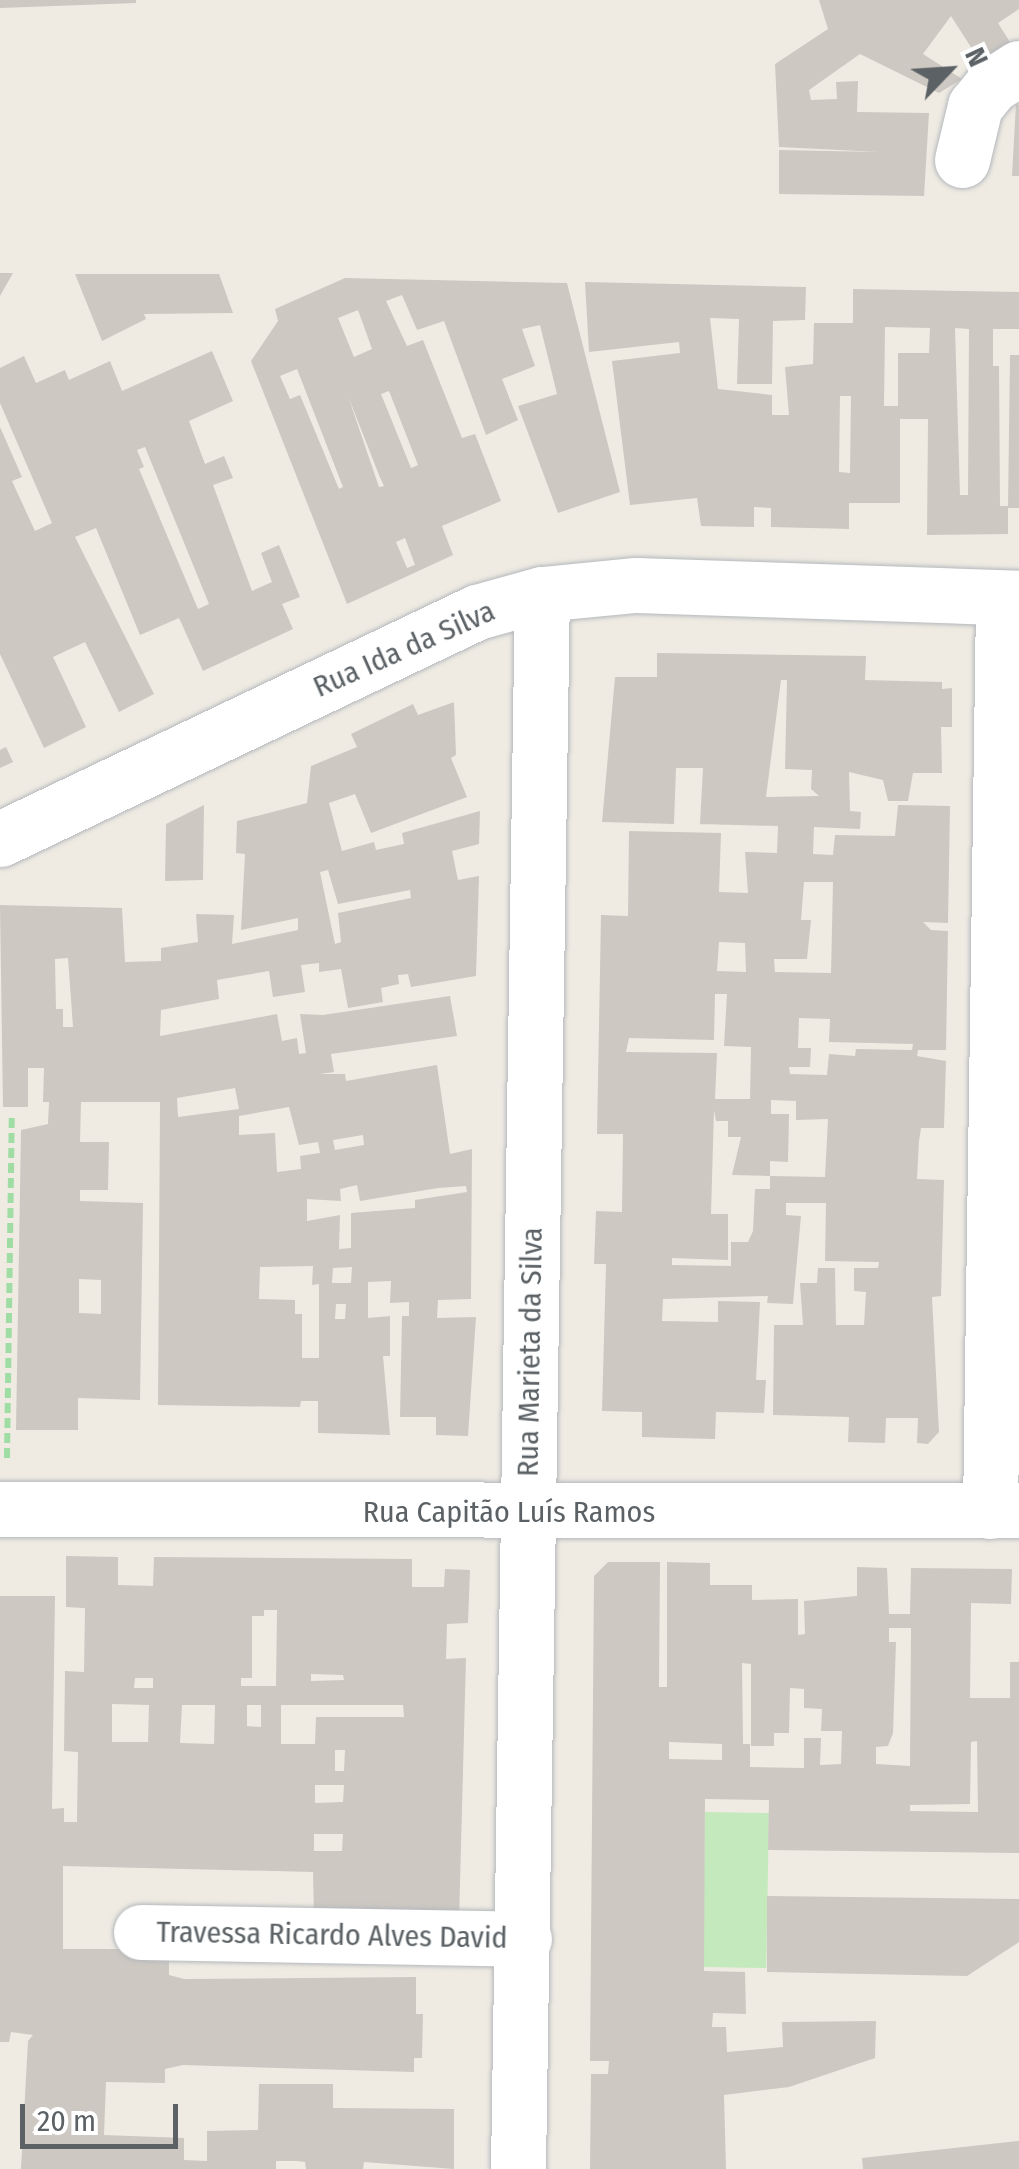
<!DOCTYPE html>
<meta charset="utf-8">
<style>
body{margin:0}
#map{position:relative;width:1019px;height:2169px;overflow:hidden;background:#efebe3;font-family:"Fira Sans Condensed",sans-serif}
div>[style]{position:absolute}
[style*='--x']{left:calc(var(--x)*1px);top:calc(var(--y)*1px);width:calc(var(--w)*1px);rotate:calc(var(--a)*1deg)}
.green>*{inset:0;background:#c4e9bd;transform-origin:0 0}
.building>*{inset:0;background:#cdc8c2}
.path>*{height:6px;margin-top:-3px;transform-origin:0;background:repeating-linear-gradient(90deg,#9fdda5 0 10px,transparent 0 15px)}
.roads{filter:drop-shadow(0 0 2px #b4b8bc) drop-shadow(0 0 2px #b4b8bc)}
.street>*{height:55px;margin:-27.5px;padding:0 27.5px;transform-origin:27.5px;border-radius:27.5px;background:#fff}
.secondary>*{height:55px;margin:-27.5px;padding:0 27.5px;transform-origin:27.5px;border-radius:27.5px;background:#fff}
span{translate:-50% -50%;white-space:nowrap;text-align:center;line-height:1.15;-webkit-text-stroke:8px #fff;paint-order:stroke}
.street-label{font-size:30px;color:#5b6165}
.north{position:absolute;left:899px;top:20px;width:100px;height:100px;-webkit-text-stroke:8px #fff;paint-order:stroke;rotate:65deg;font-size:28px;font-weight:700;line-height:40px;text-align:center;color:#5b6165}
.north::after{content:'';display:block;margin:auto;width:35px;height:45px;background:#5b6165;clip-path:polygon(50% 0,100% 100%,50% 72%,0 100%)}
.scale{position:absolute;left:20px;top:2104px;width:158px;height:45px;box-sizing:border-box;border:5px solid #5b6165;border-top:0;padding-left:12px;font-size:30px;line-height:35px;white-space:nowrap;color:#5b6165;-webkit-text-stroke:8px #fff;paint-order:stroke}
</style>
<div id="map">
<div class="green">
<div style="left:705px;top:1812px;width:64px;height:155px;rotate:1deg"></div>
</div>
<div class="building">
<div style="clip-path:polygon(0 0,136px 0,136px 3px,0 8px)"></div>
<div style="clip-path:polygon(819px 0,1019px 0,1019px 9px,998px 23px,1013px 47px,983px 66px,951px 16px,923px 54px,962px 79px,939px 93px,860px 54px,809px 90px,811px 100px,837px 99px,836px 82px,858px 81px,857px 112px,929px 113px,924px 196px,779px 194px,779px 150px,879px 152px,779px 147px,775px 64px,828px 29px)"></div>
<div style="clip-path:polygon(1016px 104px,1019px 105px,1019px 176px,1012px 176px)"></div>
<div style="clip-path:polygon(0 273px,13px 273px,0 296px)"></div>
<div style="clip-path:polygon(75px 274px,219px 274px,233px 313px,144px 314px,146px 319px,102px 341px)"></div>
<div style="clip-path:polygon(evenodd,345px 278px,567px 283px,620px 492px,558px 513px,518px 406px,557px 394px,540px 325px,522px 329px,535px 366px,502px 379px,518px 420px,486px 435px,444px 321px,417px 330px,402px 295px,386px 301px,407px 346px,423px 340px,462px 438px,475px 434px,501px 501px,442px 526px,453px 555px,347px 604px,251px 361px,278px 321px,275px 309px,345px 278px,358px 310px,372px 349px,354px 357px,338px 318px,358px 310px,345px 278px,297px 369px,343px 487px,339px 489px,300px 395px,290px 399px,280px 376px,297px 369px,345px 278px,389px 391px,418px 465px,411px 468px,381px 394px,389px 391px,345px 278px,348px 396px,379px 475px,384px 486px,379px 487px,348px 396px,345px 278px,405px 538px,415px 565px,407px 568px,396px 542px,405px 538px)"></div>
<div style="clip-path:polygon(evenodd,585px 282px,806px 287px,805px 320px,773px 321px,772px 384px,737px 384px,739px 319px,710px 318px,718px 389px,772px 395px,772px 415px,789px 415px,785px 367px,813px 364px,814px 323px,853px 323px,853px 289px,1019px 292px,1019px 329px,993px 329px,993px 366px,999px 366px,1000px 506px,1008px 506px,1008px 534px,927px 535px,928px 419px,900px 419px,900px 503px,849px 503px,849px 529px,771px 527px,771px 508px,754px 507px,754px 527px,701px 526px,697px 498px,630px 505px,612px 361px,680px 353px,679px 342px,589px 352px,585px 282px,885px 327px,930px 328px,929px 353px,898px 353px,898px 406px,884px 406px,885px 327px,585px 282px,955px 328px,969px 329px,968px 495px,960px 495px,955px 328px,585px 282px,840px 396px,851px 396px,850px 473px,839px 472px,840px 396px)"></div>
<div style="clip-path:polygon(evenodd,212px 351px,233px 401px,189px 421px,205px 464px,224px 456px,233px 478px,213px 485px,252px 591px,272px 582px,261px 553px,279px 545px,300px 597px,282px 604px,293px 629px,203px 671px,179px 618px,140px 635px,96px 528px,75px 537px,154px 694px,119px 712px,85px 642px,53px 657px,86px 727px,44px 748px,0 654px,0 427px,22px 477px,12px 481px,35px 531px,52px 523px,0 403px,0 368px,24px 356px,36px 383px,65px 370px,69px 380px,110px 361px,122px 391px,212px 351px,145px 447px,209px 604px,198px 609px,139px 469px,144px 467px,137px 450px,145px 447px)"></div>
<div style="clip-path:polygon(1010px 355px,1019px 355px,1019px 508px,1008px 508px)"></div>
<div style="clip-path:polygon(evenodd,657px 653px,866px 656px,865px 680px,942px 682px,942px 689px,952px 688px,952px 727px,941px 727px,942px 773px,913px 773px,908px 801px,888px 801px,883px 780px,849px 772px,850px 811px,861px 812px,860px 829px,814px 827px,813px 854px,833px 855px,835px 835px,895px 836px,898px 805px,950px 806px,948px 923px,923px 922px,931px 930px,948px 931px,946px 1050px,918px 1050px,917px 1056px,946px 1061px,944px 1128px,921px 1128px,919px 1141px,917px 1179px,944px 1180px,941px 1296px,932px 1297px,939px 1432px,928px 1444px,917px 1443px,918px 1418px,886px 1418px,885px 1443px,848px 1442px,849px 1417px,773px 1415px,774px 1325px,803px 1325px,800px 1283px,817px 1283px,818px 1268px,835px 1268px,836px 1325px,864px 1325px,866px 1292px,854px 1291px,854px 1268px,878px 1268px,879px 1262px,825px 1261px,826px 1203px,786px 1203px,786px 1215px,801px 1216px,793px 1304px,767px 1303px,768px 1296px,663px 1299px,662px 1321px,718px 1322px,718px 1301px,760px 1302px,756px 1380px,766px 1380px,764px 1413px,716px 1412px,715px 1439px,642px 1437px,642px 1412px,602px 1411px,606px 1264px,594px 1264px,596px 1211px,622px 1212px,623px 1134px,597px 1134px,601px 915px,628px 916px,629px 831px,721px 833px,719px 892px,748px 893px,745px 852px,777px 853px,778px 826px,700px 824px,703px 768px,676px 768px,674px 824px,602px 822px,615px 677px,657px 677px,657px 653px,781px 680px,787px 680px,785px 769px,812px 770px,811px 789px,819px 796px,766px 797px,781px 680px,657px 653px,804px 882px,833px 882px,831px 973px,775px 972px,774px 959px,807px 959px,811px 920px,801px 920px,804px 882px,657px 653px,719px 942px,745px 943px,746px 972px,717px 971px,719px 942px,657px 653px,715px 994px,727px 994px,724px 1046px,751px 1047px,750px 1099px,715px 1099px,717px 1053px,626px 1052px,629px 1038px,714px 1040px,715px 994px,657px 653px,799px 1018px,830px 1019px,829px 1042px,913px 1044px,912px 1050px,856px 1049px,855px 1056px,829px 1054px,827px 1075px,790px 1074px,789px 1067px,810px 1067px,811px 1048px,798px 1048px,799px 1018px,657px 653px,771px 1100px,796px 1101px,796px 1120px,828px 1119px,825px 1177px,770px 1176px,770px 1189px,755px 1189px,753px 1231px,748px 1242px,731px 1242px,731px 1266px,672px 1265px,672px 1258px,728px 1260px,728px 1214px,711px 1214px,714px 1110px,716px 1121px,728px 1121px,728px 1137px,741px 1137px,732px 1175px,770px 1176px,770px 1161px,788px 1162px,789px 1114px,771px 1114px,771px 1100px)"></div>
<div style="clip-path:polygon(evenodd,454px 702px,456px 755px,451px 758px,467px 797px,371px 833px,355px 794px,329px 803px,342px 851px,374px 842px,376px 850px,404px 844px,402px 833px,480px 811px,479px 844px,452px 851px,458px 880px,479px 876px,476px 976px,411px 987px,408px 974px,398px 975px,399px 984px,381px 988px,383px 1002px,348px 1008px,341px 969px,319px 972px,319px 963px,301px 965px,305px 992px,273px 997px,269px 971px,217px 980px,219px 999px,161px 1010px,160px 1036px,277px 1014px,282px 1041px,297px 1038px,299px 1054px,306px 1053px,300px 1014px,323px 1015px,450px 996px,457px 1036px,331px 1054px,334px 1072px,320px 1074px,345px 1074px,346px 1081px,437px 1065px,450px 1154px,472px 1149px,471px 1299px,438px 1300px,437px 1318px,476px 1317px,468px 1436px,436px 1435px,436px 1417px,400px 1417px,402px 1316px,409px 1316px,409px 1302px,390px 1303px,391px 1281px,368px 1282px,368px 1318px,390px 1316px,390px 1356px,383px 1356px,390px 1435px,318px 1433px,318px 1401px,301px 1401px,300px 1407px,158px 1405px,160px 1102px,81px 1102px,80px 1142px,109px 1142px,108px 1190px,80px 1190px,80px 1201px,143px 1203px,140px 1400px,78px 1398px,78px 1430px,16px 1430px,21px 1130px,48px 1124px,49px 1102px,43px 1102px,44px 1068px,28px 1068px,28px 1107px,3px 1107px,0 905px,122px 908px,125px 962px,161px 961px,161px 948px,198px 942px,196px 914px,234px 915px,232px 944px,298px 930px,298px 918px,241px 930px,245px 854px,236px 853px,237px 821px,307px 803px,311px 766px,357px 747px,351px 734px,413px 704px,418px 715px,454px 702px,328px 870px,338px 904px,410px 890px,411px 898px,338px 913px,341px 942px,335px 944px,320px 872px,328px 870px,454px 702px,68px 958px,73px 1027px,63px 1027px,63px 1009px,56px 1009px,55px 959px,68px 958px,454px 702px,235px 1088px,239px 1109px,178px 1117px,177px 1098px,235px 1088px,454px 702px,289px 1107px,299px 1145px,318px 1142px,320px 1153px,300px 1156px,301px 1169px,277px 1172px,275px 1133px,239px 1135px,239px 1116px,289px 1107px,454px 702px,363px 1135px,364px 1145px,335px 1150px,333px 1140px,363px 1135px,454px 702px,357px 1185px,360px 1201px,438px 1188px,466px 1186px,467px 1192px,415px 1200px,415px 1208px,351px 1213px,351px 1248px,339px 1249px,340px 1215px,307px 1221px,307px 1199px,341px 1201px,340px 1189px,357px 1185px,454px 702px,313px 1266px,312px 1285px,319px 1284px,319px 1358px,302px 1358px,302px 1314px,295px 1314px,295px 1300px,259px 1299px,260px 1267px,313px 1266px,454px 702px,352px 1267px,351px 1283px,332px 1283px,333px 1268px,352px 1267px,454px 702px,79px 1279px,101px 1280px,101px 1314px,79px 1313px,79px 1279px,454px 702px,336px 1304px,346px 1304px,345px 1319px,335px 1319px,336px 1304px)"></div>
<div style="clip-path:polygon(6px 747px,13px 762px,0 768px,0 750px)"></div>
<div style="clip-path:polygon(204px 805px,203px 880px,165px 881px,166px 824px)"></div>
<div style="clip-path:polygon(evenodd,66px 1556px,118px 1557px,118px 1585px,153px 1586px,154px 1557px,412px 1559px,412px 1587px,444px 1587px,445px 1569px,470px 1570px,468px 1623px,447px 1624px,446px 1659px,466px 1658px,459px 1921px,314px 1918px,313px 1872px,63px 1866px,63px 1949px,169px 1949px,169px 1975px,184px 1979px,416px 1977px,416px 2014px,423px 2014px,422px 2058px,414px 2058px,414px 2072px,183px 2065px,165px 2069px,165px 2083px,106px 2082px,104px 2135px,184px 2138px,184px 2160px,207px 2161px,207px 2131px,258px 2130px,259px 2084px,333px 2084px,333px 2108px,454px 2109px,454px 2169px,364px 2162px,363px 2169px,306px 2169px,305px 2162px,297px 2161px,276px 2161px,276px 2169px,21px 2169px,28px 2041px,33px 2035px,11px 2032px,9px 2042px,0 2042px,0 1596px,55px 1596px,52px 1809px,64px 1808px,64px 1822px,77px 1822px,78px 1752px,64px 1751px,65px 1671px,84px 1672px,85px 1608px,66px 1607px,66px 1556px,264px 1610px,277px 1610px,276px 1686px,241px 1686px,241px 1678px,252px 1678px,252px 1616px,264px 1616px,264px 1610px,66px 1556px,311px 1674px,343px 1675px,344px 1680px,311px 1681px,311px 1674px,66px 1556px,135px 1678px,153px 1678px,153px 1688px,134px 1688px,135px 1678px,66px 1556px,112px 1704px,149px 1705px,148px 1742px,112px 1742px,112px 1704px,66px 1556px,182px 1705px,215px 1705px,214px 1744px,180px 1743px,182px 1705px,66px 1556px,247px 1705px,261px 1705px,261px 1727px,247px 1726px,247px 1705px,66px 1556px,281px 1705px,403px 1705px,404px 1717px,316px 1717px,315px 1744px,281px 1744px,281px 1705px,66px 1556px,335px 1750px,345px 1750px,344px 1771px,335px 1771px,335px 1750px,66px 1556px,315px 1785px,344px 1785px,343px 1802px,315px 1803px,315px 1785px,66px 1556px,314px 1834px,343px 1834px,342px 1851px,314px 1851px,314px 1834px)"></div>
<div style="clip-path:polygon(evenodd,608px 1562px,660px 1562px,659px 1687px,667px 1687px,667px 1562px,710px 1563px,710px 1585px,752px 1585px,752px 1600px,798px 1599px,798px 1635px,805px 1634px,804px 1601px,857px 1596px,857px 1567px,887px 1568px,889px 1614px,910px 1614px,911px 1568px,1012px 1569px,1011px 1604px,971px 1603px,970px 1698px,1010px 1698px,1010px 1662px,1019px 1662px,1019px 1853px,768px 1850px,769px 1800px,705px 1799px,704px 1971px,745px 1972px,746px 2014px,713px 2013px,712px 2027px,726px 2027px,727px 2052px,783px 2047px,782px 2022px,876px 2021px,875px 2058px,789px 2087px,724px 2095px,726px 2169px,590px 2169px,591px 2074px,608px 2074px,609px 2061px,590px 2061px,594px 1576px,608px 1562px,889px 1628px,911px 1628px,910px 1766px,876px 1764px,876px 1747px,888px 1746px,893px 1733px,896px 1642px,889px 1642px,889px 1628px,608px 1562px,742px 1663px,751px 1664px,751px 1746px,774px 1746px,774px 1733px,789px 1733px,790px 1688px,804px 1689px,804px 1708px,822px 1709px,821px 1731px,842px 1731px,841px 1764px,820px 1765px,821px 1738px,804px 1738px,804px 1768px,750px 1767px,750px 1744px,743px 1744px,742px 1663px,608px 1562px,977px 1741px,978px 1812px,910px 1811px,910px 1805px,970px 1804px,971px 1742px,977px 1741px,608px 1562px,669px 1742px,722px 1744px,722px 1760px,669px 1759px,669px 1742px)"></div>
<div style="clip-path:polygon(767px 1896px,1019px 1899px,1019px 1942px,967px 1976px,767px 1972px)"></div>
<div style="clip-path:polygon(1019px 2141px,1019px 2169px,863px 2169px,862px 2158px)"></div>
</div>
<div class="path">
<div style="--x:7;--y:1458;--w:343;--a:-89.2"></div>
</div>
<div class="roads">
<div class="street">
<div style="--x:962;--y:160;--w:56;--a:-76.5"></div>
<div style="--x:975;--y:106;--w:26;--a:-51"></div>
<div style="--x:991;--y:86;--w:33;--a:-33"></div>
<div style="--x:0;--y:839;--w:528;--a:-25.45"></div>
<div style="--x:477;--y:612;--w:67;--a:-15.5"></div>
<div style="--x:542;--y:594;--w:94;--a:-5.5"></div>
<div style="--x:636;--y:585;--w:383;--a:1.9"></div>
<div style="--x:990;--y:1511;--w:913;--a:-89.18"></div>
<div style="--x:141;--y:1932;--w:383;--a:1"></div>
<div style="--x:518;--y:2169;--w:1575;--a:-89.13"></div>
</div>
<div class="secondary">
<div style="--x:0;--y:1509;--w:1019;--a:0.06"></div>
</div>
</div>
<div class="street-label">
<span style="left:404px;top:649px;rotate:-24deg">Rua Ida da Silva</span>
<span style="left:530px;top:1352px;rotate:-89deg">Rua Marieta da Silva</span>
<span style="left:509px;top:1512px">Rua Capitão Luís Ramos</span>
<span style="left:332px;top:1935px;rotate:1deg">Travessa Ricardo Alves David</span>
</div>
<div class="north">N</div>
<div class="scale">20 m</div>
</div>
